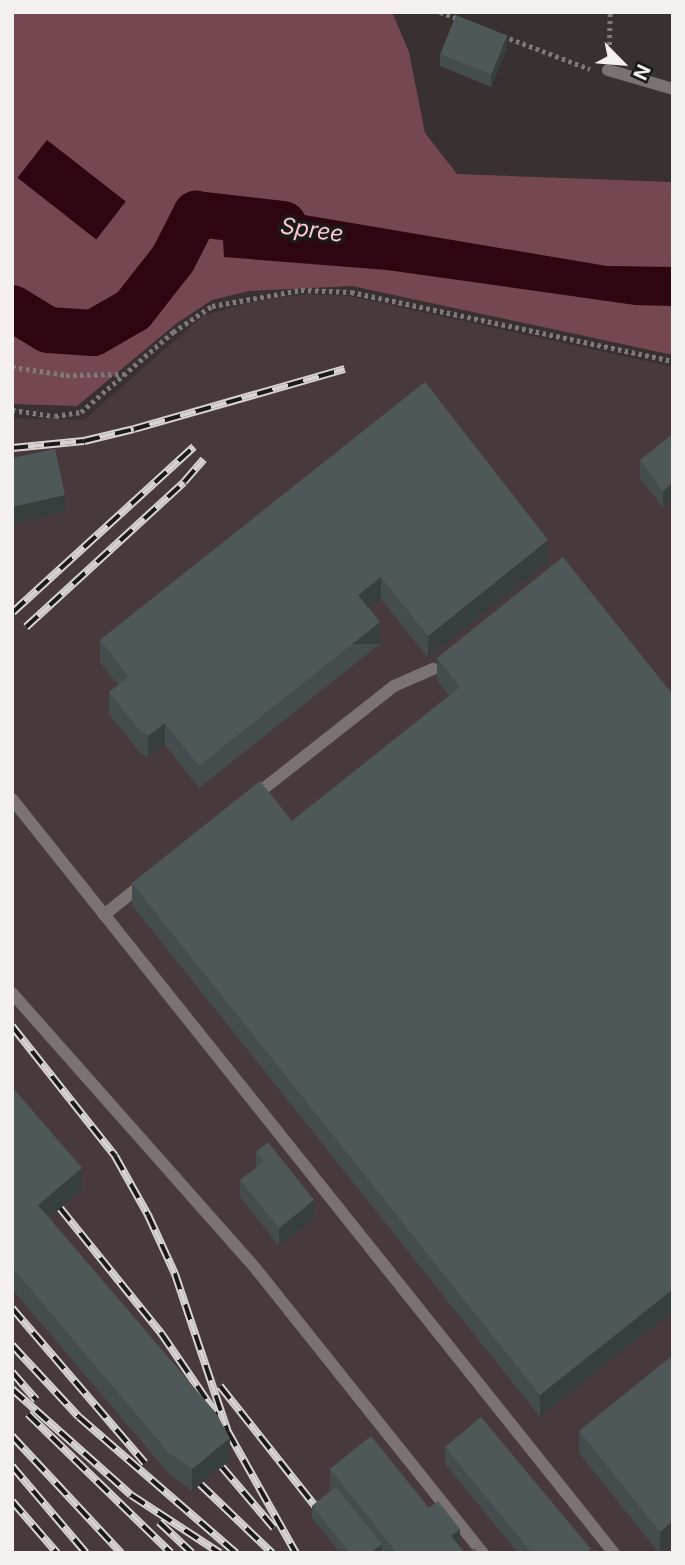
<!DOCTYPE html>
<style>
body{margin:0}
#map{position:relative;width:685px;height:1565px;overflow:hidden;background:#383031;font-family:Inter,sans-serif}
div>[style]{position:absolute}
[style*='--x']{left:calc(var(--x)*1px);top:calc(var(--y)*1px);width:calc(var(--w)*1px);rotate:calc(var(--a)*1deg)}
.built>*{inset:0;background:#483a3c}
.green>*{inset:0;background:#754750}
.water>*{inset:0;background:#2e0612;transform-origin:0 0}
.river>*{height:46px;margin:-23px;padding:0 23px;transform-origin:23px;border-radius:23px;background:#2e0612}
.path>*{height:4.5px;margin-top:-2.25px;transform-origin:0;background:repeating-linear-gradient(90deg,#80797a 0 3.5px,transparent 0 7px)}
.service>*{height:12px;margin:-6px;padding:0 6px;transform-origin:6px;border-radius:6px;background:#7b7273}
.rail>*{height:8px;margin-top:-4px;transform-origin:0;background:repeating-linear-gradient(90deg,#1c191a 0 16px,#d8d3d3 0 32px);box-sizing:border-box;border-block:2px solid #d8d3d3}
.wall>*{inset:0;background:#444c4d}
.shaded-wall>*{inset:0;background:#373e3e;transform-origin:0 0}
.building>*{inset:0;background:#4f5859;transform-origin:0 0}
span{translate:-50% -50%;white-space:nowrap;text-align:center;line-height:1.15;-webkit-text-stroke:7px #1c191a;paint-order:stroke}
.water-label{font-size:23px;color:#f9c7cf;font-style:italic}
.frame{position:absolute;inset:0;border:14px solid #f5f0f0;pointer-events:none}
.north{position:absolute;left:587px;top:28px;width:70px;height:70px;-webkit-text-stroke:5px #1c191a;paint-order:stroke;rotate:115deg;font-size:19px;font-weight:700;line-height:28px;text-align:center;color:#f5f0f0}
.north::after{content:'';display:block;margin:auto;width:24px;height:32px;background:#f5f0f0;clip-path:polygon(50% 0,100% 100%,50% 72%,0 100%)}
</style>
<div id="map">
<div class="built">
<div style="clip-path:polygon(307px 294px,349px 296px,673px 367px,673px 1553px,12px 1553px,12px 418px,84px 420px,204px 315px,255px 301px)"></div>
</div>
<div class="green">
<div style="clip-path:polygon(12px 12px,392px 12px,409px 52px,425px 133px,457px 174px,673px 182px,673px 355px,352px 286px,249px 291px,212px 300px,177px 323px,77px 406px,12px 404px)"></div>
</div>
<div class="water">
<div style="left:47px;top:140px;width:100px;height:48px;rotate:38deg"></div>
<div style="clip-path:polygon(221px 201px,607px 266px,673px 267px,673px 306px,635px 305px,387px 270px,224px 257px)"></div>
</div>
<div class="river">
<div style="--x:12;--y:308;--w:42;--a:31.4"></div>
<div style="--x:48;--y:330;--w:45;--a:3.8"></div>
<div style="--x:93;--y:333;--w:46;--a:-29.9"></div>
<div style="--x:133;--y:310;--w:65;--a:-51.9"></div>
<div style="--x:173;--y:259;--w:51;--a:-62.9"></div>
<div style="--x:196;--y:214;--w:88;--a:6.6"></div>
</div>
<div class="path">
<div style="--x:440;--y:12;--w:20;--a:20"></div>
<div style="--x:503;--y:36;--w:93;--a:20.8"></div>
<div style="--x:609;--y:52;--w:40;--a:-88.6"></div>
<div style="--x:12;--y:367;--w:55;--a:8.4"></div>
<div style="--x:66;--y:375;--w:57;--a:-1"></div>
<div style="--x:12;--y:410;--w:43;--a:7.9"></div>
<div style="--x:55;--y:416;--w:26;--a:-9"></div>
<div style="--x:81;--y:412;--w:122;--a:-41"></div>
<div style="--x:173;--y:332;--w:47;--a:-33.7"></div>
<div style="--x:212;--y:306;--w:90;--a:-10.2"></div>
<div style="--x:301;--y:290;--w:50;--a:2.3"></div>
<div style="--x:351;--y:292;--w:329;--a:12.1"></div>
</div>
<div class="service">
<div style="--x:608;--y:70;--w:68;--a:16.3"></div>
<div style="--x:253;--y:797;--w:179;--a:-38.2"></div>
<div style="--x:394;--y:686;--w:43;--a:-23.6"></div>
<div style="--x:12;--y:799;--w:965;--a:51.4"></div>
<div style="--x:104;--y:915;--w:53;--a:-38.8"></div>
<div style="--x:12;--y:993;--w:368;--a:48.5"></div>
<div style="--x:256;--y:1269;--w:364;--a:51.4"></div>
</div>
<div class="rail">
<div style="--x:12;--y:448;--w:72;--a:-5.6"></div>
<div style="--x:84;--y:441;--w:51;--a:-13.5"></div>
<div style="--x:134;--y:429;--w:219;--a:-15.9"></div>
<div style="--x:13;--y:612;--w:245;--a:-42.4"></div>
<div style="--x:26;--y:627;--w:214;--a:-42.5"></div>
<div style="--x:184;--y:482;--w:30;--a:-49"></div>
<div style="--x:12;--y:1026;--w:166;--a:51.6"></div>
<div style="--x:115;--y:1156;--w:68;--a:60.8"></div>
<div style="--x:148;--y:1215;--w:65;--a:65.4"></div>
<div style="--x:175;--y:1274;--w:167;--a:71.5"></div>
<div style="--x:228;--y:1432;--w:139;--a:60.7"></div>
<div style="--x:60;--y:1208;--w:161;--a:51.1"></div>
<div style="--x:161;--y:1333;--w:99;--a:55.7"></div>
<div style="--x:12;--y:1308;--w:204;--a:49.4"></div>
<div style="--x:12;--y:1345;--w:98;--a:47.1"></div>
<div style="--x:79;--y:1417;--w:208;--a:40.9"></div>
<div style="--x:12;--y:1372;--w:37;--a:49"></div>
<div style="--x:220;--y:1386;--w:161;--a:51.6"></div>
<div style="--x:12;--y:1389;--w:159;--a:41.7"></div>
<div style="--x:131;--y:1495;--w:106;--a:33.1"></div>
<div style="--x:28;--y:1414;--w:199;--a:44.2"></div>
<div style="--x:12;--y:1436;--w:160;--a:47"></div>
<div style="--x:12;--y:1466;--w:114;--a:49.6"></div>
<div style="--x:222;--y:1467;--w:80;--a:49.6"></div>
<div style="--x:200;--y:1484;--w:100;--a:43.8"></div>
<div style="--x:12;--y:1501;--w:69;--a:49.1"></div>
<div style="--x:159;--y:1522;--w:45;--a:43.2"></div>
</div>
<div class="wall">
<div style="clip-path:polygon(507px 48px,491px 87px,440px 66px,440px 54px)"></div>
<div style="clip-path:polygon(425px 382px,548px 562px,428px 658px,381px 599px,369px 609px,380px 644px,199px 788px,165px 745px,148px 757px,141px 754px,109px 714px,109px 692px,118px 685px,100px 662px,100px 640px)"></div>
<div style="clip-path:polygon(673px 434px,663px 508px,640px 478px,640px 460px)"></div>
<div style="clip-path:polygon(437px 658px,673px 695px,673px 1311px,540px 1417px,132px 905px,132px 883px,292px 821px,449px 696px,437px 680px)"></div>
<div style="clip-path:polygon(12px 1087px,82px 1190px,49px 1218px,230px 1460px,192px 1491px,169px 1474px,12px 1289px)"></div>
<div style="clip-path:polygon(256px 1152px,314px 1218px,279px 1246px,240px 1197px,240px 1180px,256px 1168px)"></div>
<div style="clip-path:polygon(673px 1355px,673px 1543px,661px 1553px,659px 1553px,579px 1453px,579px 1431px)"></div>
<div style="clip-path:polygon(445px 1447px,591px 1553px,518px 1553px,445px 1464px)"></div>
<div style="clip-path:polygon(330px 1469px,460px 1546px,465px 1553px,340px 1553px,312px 1518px,312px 1506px,330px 1491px)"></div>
</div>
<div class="shaded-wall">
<div style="clip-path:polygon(507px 36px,507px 48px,491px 87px,491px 75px)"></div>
<div style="clip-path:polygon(673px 483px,673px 501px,663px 508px,663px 491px)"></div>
<div style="clip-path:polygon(65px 495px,65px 512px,12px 525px,12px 507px)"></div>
<div style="clip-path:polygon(548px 540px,548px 562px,428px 658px,428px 636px)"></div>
<div style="clip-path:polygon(381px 577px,381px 599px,358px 617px,358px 595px)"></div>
<div style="left:380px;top:622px;width:22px;height:231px;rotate:90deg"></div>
<div style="clip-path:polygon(165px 723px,165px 745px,148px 757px,148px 736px)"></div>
<div style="clip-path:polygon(82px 1168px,82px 1190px,38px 1227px,38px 1205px)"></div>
<div style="clip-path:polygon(314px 1200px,314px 1218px,279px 1246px,279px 1228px)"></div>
<div style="clip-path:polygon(673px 1289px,673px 1311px,540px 1417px,540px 1395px)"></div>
<div style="clip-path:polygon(230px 1438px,230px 1460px,192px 1491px,192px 1469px)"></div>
<div style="clip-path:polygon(673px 1506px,673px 1543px,660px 1553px,660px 1532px)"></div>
<div style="clip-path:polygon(460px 1529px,460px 1551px,451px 1536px)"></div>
<div style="clip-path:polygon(382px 1544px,382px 1553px,370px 1553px)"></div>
</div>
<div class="building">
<div style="left:456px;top:15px;width:55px;height:42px;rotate:22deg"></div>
<div style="clip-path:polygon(425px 382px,548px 540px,428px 636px,381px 577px,358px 595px,380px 622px,199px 766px,165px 723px,148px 736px,141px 732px,109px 692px,129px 677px,100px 640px)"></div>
<div style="clip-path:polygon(673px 434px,673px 483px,663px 491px,640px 460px)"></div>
<div style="clip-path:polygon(55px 449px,65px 495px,12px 507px,12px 458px)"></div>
<div style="clip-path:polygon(563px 557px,673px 695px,673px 1289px,540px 1395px,132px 883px,260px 781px,292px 821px,460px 687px,437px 658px)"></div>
<div style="clip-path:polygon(12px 1087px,82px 1168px,38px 1205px,216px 1413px,230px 1438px,192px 1469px,169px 1453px,12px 1267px)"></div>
<div style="clip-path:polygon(268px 1142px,314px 1200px,279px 1228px,240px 1180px,264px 1162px,256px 1152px)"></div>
<div style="clip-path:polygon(673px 1355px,673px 1506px,671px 1507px,673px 1509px,673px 1521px,660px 1532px,579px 1431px)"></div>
<div style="clip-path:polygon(481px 1417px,591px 1549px,586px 1553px,532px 1553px,445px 1447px)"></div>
<div style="clip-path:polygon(371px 1436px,429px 1508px,438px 1501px,460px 1529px,451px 1536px,465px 1553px,397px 1553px,330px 1469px)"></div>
<div style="clip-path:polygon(336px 1487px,382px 1544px,370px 1553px,350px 1553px,312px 1506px)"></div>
<div style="clip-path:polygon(474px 1548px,478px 1553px,468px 1553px)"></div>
</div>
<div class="water-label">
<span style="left:312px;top:230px;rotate:8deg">Spree</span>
</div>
<div class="frame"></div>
<div class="north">N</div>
</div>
